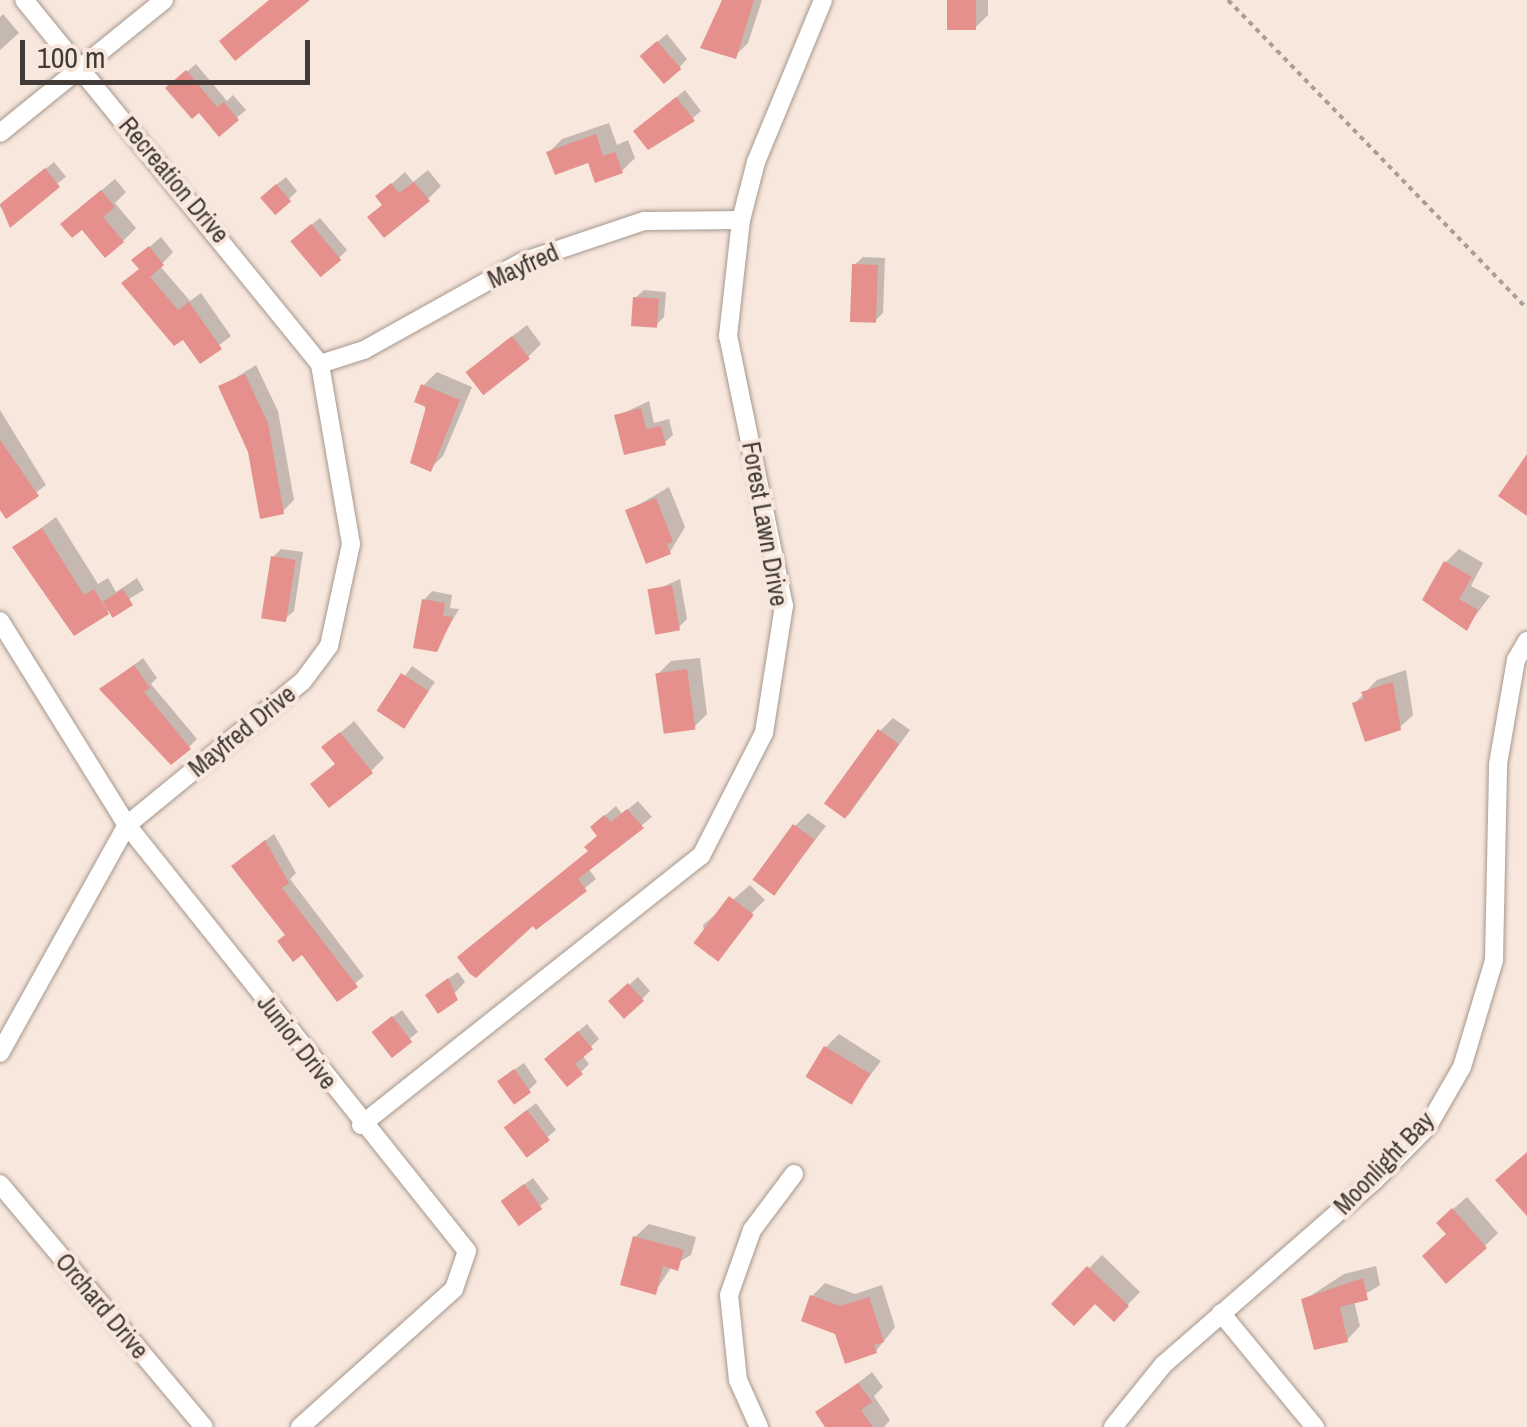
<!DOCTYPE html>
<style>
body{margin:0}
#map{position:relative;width:1527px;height:1427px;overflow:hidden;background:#f7e7dc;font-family:"Archivo Narrow",sans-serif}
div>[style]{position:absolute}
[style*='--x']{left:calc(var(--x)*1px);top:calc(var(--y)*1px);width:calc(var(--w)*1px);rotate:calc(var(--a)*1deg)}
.shadow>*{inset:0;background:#0003;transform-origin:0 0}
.building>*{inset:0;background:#e5908c;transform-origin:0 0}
.path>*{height:4px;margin-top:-2px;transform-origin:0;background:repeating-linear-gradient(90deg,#aa9e96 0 5px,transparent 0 10px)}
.roads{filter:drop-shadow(0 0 2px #a6978d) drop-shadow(0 0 2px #a6978d)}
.minor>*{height:18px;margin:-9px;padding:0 9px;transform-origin:9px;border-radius:9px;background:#fff}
span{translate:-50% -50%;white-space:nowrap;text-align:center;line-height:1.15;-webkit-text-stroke:8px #f7e7dc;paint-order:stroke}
.street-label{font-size:25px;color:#413a36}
.scale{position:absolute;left:20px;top:40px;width:290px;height:45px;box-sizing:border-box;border:5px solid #413a36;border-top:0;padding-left:12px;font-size:30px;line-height:35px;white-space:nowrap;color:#413a36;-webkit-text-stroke:8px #f7e7dc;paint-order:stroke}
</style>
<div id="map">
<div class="shadow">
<div style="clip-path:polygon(724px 0,762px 0,748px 43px,735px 56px)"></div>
<div style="clip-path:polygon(949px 0,988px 0,988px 15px,975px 28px)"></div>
<div style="clip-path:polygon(3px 14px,19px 33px,0 50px,0 17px)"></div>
<div style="clip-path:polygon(667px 34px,687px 59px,679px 68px,650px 48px)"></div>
<div style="clip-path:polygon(196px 64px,227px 101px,233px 95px,246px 110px,219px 133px,177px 80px)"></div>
<div style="clip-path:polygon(685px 90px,701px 111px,675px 133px,645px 123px)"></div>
<div style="clip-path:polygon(609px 123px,617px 145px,628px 140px,635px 158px,622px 171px,549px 152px,562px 139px)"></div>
<div style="left:54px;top:162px;width:19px;height:70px;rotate:51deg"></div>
<div style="clip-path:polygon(428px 170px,441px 186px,428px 199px,378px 196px,405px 172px,413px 182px)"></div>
<div style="clip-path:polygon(286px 177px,297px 191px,289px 199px,271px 189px)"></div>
<div style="clip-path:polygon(115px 179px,126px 192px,115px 203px,136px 228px,123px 241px,77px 211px)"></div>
<div style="clip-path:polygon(320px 218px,347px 250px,339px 258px,301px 233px)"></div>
<div style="clip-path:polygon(161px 237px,173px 252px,160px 266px,190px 301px,201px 293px,231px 336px,200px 360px,141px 268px,146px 250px)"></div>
<div style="clip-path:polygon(863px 257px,885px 258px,883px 313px,875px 321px,854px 265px)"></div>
<div style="clip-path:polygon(644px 290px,666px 292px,664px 317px,656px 325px,635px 298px)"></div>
<div style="clip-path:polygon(527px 325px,541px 344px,528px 357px,467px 371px)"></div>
<div style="clip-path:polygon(256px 365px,278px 411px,294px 500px,283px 511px,221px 387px)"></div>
<div style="clip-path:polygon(437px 372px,472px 387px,443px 456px,430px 469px,423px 386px)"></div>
<div style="clip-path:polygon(649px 401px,654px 423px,669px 419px,673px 435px,664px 443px,617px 416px)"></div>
<div style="clip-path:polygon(0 410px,46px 485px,7px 515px,0 506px)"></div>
<div style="clip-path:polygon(669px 487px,685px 527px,670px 552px,628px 511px)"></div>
<div style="clip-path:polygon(56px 517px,98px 584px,108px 578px,116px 592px,137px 578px,144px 590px,107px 612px,15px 547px)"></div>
<div style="clip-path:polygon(281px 549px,303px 552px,294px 611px,285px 619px,273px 557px)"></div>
<div style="clip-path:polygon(1459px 549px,1483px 563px,1471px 586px,1490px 596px,1467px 627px,1446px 562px)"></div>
<div style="clip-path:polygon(680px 579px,687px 619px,679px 627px,651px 592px)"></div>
<div style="clip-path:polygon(432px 591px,452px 595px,450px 608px,459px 609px,436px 649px,424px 600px)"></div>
<div style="clip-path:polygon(143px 658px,157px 678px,151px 684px,197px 739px,189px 747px,102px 689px)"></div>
<div style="clip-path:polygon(700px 658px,707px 714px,694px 727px,658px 674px,671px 661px)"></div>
<div style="left:412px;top:666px;width:28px;height:54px;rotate:35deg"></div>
<div style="clip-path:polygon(1406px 670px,1413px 715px,1399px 728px,1355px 703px,1377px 680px)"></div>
<div style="clip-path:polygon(893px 718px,910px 730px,847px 817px,880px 731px)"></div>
<div style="clip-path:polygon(354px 721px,384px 758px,371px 771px,337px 763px,324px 747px)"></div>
<div style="clip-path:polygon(638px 801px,652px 817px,588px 868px,596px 879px,536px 927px,600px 835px,603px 817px,616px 806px,622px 814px)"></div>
<div style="clip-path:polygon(808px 813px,826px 826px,774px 893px,795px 826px)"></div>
<div style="clip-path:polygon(274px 834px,296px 873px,290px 879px,364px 976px,338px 998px,287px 934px,242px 858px)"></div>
<div style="clip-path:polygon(750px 885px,765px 900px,709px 956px,703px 925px)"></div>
<div style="clip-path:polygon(458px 972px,465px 982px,439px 1010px,436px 987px)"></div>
<div style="clip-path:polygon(638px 977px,650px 991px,642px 999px,620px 993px)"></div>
<div style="clip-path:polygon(402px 1010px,418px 1032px,391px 1054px,383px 1024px)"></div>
<div style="clip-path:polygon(587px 1024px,599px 1039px,582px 1055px,589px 1064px,581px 1072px,555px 1051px)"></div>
<div style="clip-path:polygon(839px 1034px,881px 1061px,850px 1102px,826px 1047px)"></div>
<div style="clip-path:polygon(524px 1063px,537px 1082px,529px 1090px,508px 1074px)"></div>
<div style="clip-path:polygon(536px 1103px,556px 1130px,528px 1153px,515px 1119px)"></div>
<div style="clip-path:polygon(533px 1178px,549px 1199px,520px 1222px,513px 1193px)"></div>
<div style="clip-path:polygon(1467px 1197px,1498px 1233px,1485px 1246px,1449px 1233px,1452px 1210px)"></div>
<div style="clip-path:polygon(649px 1224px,696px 1237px,691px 1255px,672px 1266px,655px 1292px,635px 1237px)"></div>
<div style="clip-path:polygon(1102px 1255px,1140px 1292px,1114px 1319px,1095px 1301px,1054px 1304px)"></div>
<div style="clip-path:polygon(1376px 1266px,1380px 1285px,1354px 1301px,1360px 1326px,1347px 1340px,1304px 1300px,1344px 1274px)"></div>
<div style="clip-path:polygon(825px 1283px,855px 1294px,882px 1285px,895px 1327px,876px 1351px,837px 1332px,812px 1296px)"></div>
<div style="clip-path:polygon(872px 1372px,883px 1387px,874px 1396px,890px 1420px,884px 1427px,828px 1427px,819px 1413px)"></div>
</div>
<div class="building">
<div style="clip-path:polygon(269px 0,310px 0,235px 61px,219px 41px)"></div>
<div style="clip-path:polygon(722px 0,754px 0,736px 59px,700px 48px)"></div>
<div style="left:947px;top:0;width:29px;height:30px"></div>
<div style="left:657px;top:41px;width:37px;height:23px;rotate:49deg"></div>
<div style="clip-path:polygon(186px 70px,217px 107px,224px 102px,239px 120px,219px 137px,199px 113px,192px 119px,165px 88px)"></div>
<div style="clip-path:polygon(676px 97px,695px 121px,648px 150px,633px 131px)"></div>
<div style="clip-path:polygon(596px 134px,603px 156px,615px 152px,623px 173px,595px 183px,588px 163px,555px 175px,546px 152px)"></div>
<div style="clip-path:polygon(45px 168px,60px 187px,10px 228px,0 204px)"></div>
<div style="clip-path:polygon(414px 182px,430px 201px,384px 238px,367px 217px,382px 205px,375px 196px,391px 183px,399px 193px)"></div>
<div style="left:276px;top:184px;width:23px;height:21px;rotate:49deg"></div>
<div style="clip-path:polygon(101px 190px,115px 207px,103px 217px,124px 242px,105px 258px,82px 230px,72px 238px,60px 224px)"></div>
<div style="left:311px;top:224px;width:47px;height:27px;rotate:50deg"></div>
<div style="clip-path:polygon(149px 246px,164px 265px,150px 277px,178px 310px,189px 302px,222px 349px,200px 364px,183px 340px,174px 346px,121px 283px,139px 269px,131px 260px)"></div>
<div style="left:852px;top:264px;width:26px;height:58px;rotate:2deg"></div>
<div style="left:633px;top:297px;width:26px;height:29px;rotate:4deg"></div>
<div style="left:512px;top:336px;width:29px;height:59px;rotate:52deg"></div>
<div style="clip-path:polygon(245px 374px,268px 423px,284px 514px,260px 519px,248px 452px,218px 386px)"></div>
<div style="clip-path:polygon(421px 384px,460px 400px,431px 472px,410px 463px,426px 407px,414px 402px)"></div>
<div style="clip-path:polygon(641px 408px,646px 429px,661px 426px,666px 445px,624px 455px,614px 415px)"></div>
<div style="clip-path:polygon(0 440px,39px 496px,6px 519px,0 510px)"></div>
<div style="clip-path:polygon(1527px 454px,1527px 516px,1498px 496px)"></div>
<div style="clip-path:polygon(656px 498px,673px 542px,667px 544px,671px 554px,646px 564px,625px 510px)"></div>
<div style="clip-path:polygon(42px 528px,84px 595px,94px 589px,109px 614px,74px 636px,12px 547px)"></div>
<div style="left:271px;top:556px;width:25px;height:63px;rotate:9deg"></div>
<div style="clip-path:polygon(1444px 561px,1472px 577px,1459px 599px,1478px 610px,1467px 631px,1422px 600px)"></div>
<div style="left:672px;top:585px;width:46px;height:25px;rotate:80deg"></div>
<div style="left:123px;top:589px;width:19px;height:24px;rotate:58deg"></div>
<div style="clip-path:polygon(422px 599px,445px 603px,443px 616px,453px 617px,437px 652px,413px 648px)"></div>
<div style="clip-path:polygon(134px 665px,150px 688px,144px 692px,191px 749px,171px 765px,99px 689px)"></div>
<div style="left:687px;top:669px;width:61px;height:32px;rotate:82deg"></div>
<div style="left:401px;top:673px;width:33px;height:45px;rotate:33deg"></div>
<div style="clip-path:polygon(1393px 682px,1401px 730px,1365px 742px,1352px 703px,1364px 699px,1361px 692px)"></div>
<div style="left:878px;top:729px;width:26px;height:92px;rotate:36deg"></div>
<div style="clip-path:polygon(340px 732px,373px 773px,329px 808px,310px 784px,335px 764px,321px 747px)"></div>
<div style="clip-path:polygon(627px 809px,644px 828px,578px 879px,587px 891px,536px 930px,533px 926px,476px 978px,470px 974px,457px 957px,588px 851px,584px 847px,597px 836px,590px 827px,604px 815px,611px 822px)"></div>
<div style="left:793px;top:824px;width:27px;height:69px;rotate:36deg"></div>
<div style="clip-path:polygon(265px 840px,289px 883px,282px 888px,358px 987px,337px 1002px,302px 955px,293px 962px,277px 941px,285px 935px,231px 866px)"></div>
<div style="left:729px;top:896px;width:31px;height:59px;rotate:37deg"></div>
<div style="clip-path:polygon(448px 978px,458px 1000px,438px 1014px,425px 995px)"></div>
<div style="left:628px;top:983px;width:24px;height:27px;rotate:48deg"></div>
<div style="left:392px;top:1016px;width:33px;height:26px;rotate:52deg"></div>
<div style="clip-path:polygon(578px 1031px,593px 1049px,575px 1064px,583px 1074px,567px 1087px,544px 1059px)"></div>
<div style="left:824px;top:1046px;width:54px;height:36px;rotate:31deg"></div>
<div style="left:514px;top:1069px;width:29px;height:21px;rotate:54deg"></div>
<div style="left:527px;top:1110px;width:38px;height:29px;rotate:53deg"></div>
<div style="clip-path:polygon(1527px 1152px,1527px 1216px,1495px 1180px)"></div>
<div style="left:524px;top:1184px;width:31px;height:29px;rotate:54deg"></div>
<div style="clip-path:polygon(1452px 1208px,1487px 1248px,1446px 1284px,1422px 1256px,1446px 1234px,1436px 1223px)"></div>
<div style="clip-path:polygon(633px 1236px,684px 1250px,678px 1271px,663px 1266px,656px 1295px,620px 1285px)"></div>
<div style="clip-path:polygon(1087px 1266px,1129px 1306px,1114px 1322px,1095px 1304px,1074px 1326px,1051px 1304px)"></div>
<div style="clip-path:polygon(1363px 1278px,1368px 1300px,1340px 1307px,1348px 1342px,1314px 1350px,1301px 1299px)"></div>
<div style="clip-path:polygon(810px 1295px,840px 1306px,869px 1297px,884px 1342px,874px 1345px,877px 1353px,845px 1364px,835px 1334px,801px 1321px)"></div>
<div style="clip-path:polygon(858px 1383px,872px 1402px,861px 1410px,873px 1427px,825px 1427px,815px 1412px)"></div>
</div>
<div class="path">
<div style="--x:1228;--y:0;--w:430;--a:45.9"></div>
</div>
<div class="roads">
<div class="minor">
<div style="--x:0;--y:133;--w:211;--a:-39"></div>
<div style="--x:320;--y:364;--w:46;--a:-17.7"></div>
<div style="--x:364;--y:350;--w:181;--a:-29.1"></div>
<div style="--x:522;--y:262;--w:129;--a:-18.6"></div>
<div style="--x:644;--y:221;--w:97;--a:-0.6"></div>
<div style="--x:0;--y:621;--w:240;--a:58.1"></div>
<div style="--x:127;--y:825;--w:545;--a:51.41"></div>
<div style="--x:467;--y:1251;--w:40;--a:108.9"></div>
<div style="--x:454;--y:1289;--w:207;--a:138.1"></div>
<div style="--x:0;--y:1053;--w:261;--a:-60.9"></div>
<div style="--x:127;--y:825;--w:227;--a:-39.3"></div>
<div style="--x:303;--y:681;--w:44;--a:-53.4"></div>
<div style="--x:329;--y:646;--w:104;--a:-77.8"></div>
<div style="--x:351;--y:544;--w:183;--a:-99.8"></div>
<div style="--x:320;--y:364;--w:469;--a:-129.1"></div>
<div style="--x:361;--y:1125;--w:434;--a:-38.4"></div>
<div style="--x:701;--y:856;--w:138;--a:-62.9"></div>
<div style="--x:764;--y:733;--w:129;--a:-81.1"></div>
<div style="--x:784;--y:606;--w:276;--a:-101.7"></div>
<div style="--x:728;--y:336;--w:117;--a:-83.6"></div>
<div style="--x:741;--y:220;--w:60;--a:-75.5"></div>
<div style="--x:756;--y:162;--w:175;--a:-67.5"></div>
<div style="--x:0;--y:1184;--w:317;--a:50"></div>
<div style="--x:1221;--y:1313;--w:148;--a:50.5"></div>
<div style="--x:759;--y:1427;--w:51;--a:-114.1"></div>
<div style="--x:738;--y:1380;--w:85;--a:-96"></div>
<div style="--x:729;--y:1295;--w:69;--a:-70.5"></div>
<div style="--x:752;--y:1230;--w:70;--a:-53.1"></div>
<div style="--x:1113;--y:1427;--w:80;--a:-51.1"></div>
<div style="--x:1163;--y:1365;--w:281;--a:-41.1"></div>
<div style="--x:1375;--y:1180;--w:76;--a:-45.5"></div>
<div style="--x:1428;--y:1126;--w:68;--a:-60"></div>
<div style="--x:1462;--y:1067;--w:112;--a:-73.3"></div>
<div style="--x:1494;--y:960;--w:196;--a:-88.8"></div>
<div style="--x:1498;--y:764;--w:106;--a:-80.2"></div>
<div style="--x:1516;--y:660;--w:22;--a:-60"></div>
</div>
</div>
<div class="street-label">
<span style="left:174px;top:180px;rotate:50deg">Recreation Drive</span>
<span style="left:523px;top:266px;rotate:-24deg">Mayfred</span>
<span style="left:765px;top:524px;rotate:80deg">Forest Lawn Drive</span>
<span style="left:242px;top:731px;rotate:-39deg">Mayfred Drive</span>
<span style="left:297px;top:1042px;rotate:52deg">Junior Drive</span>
<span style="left:1384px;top:1163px;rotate:-46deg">Moonlight Bay</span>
<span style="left:102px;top:1306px;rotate:50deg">Orchard Drive</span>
</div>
<div class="scale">100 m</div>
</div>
